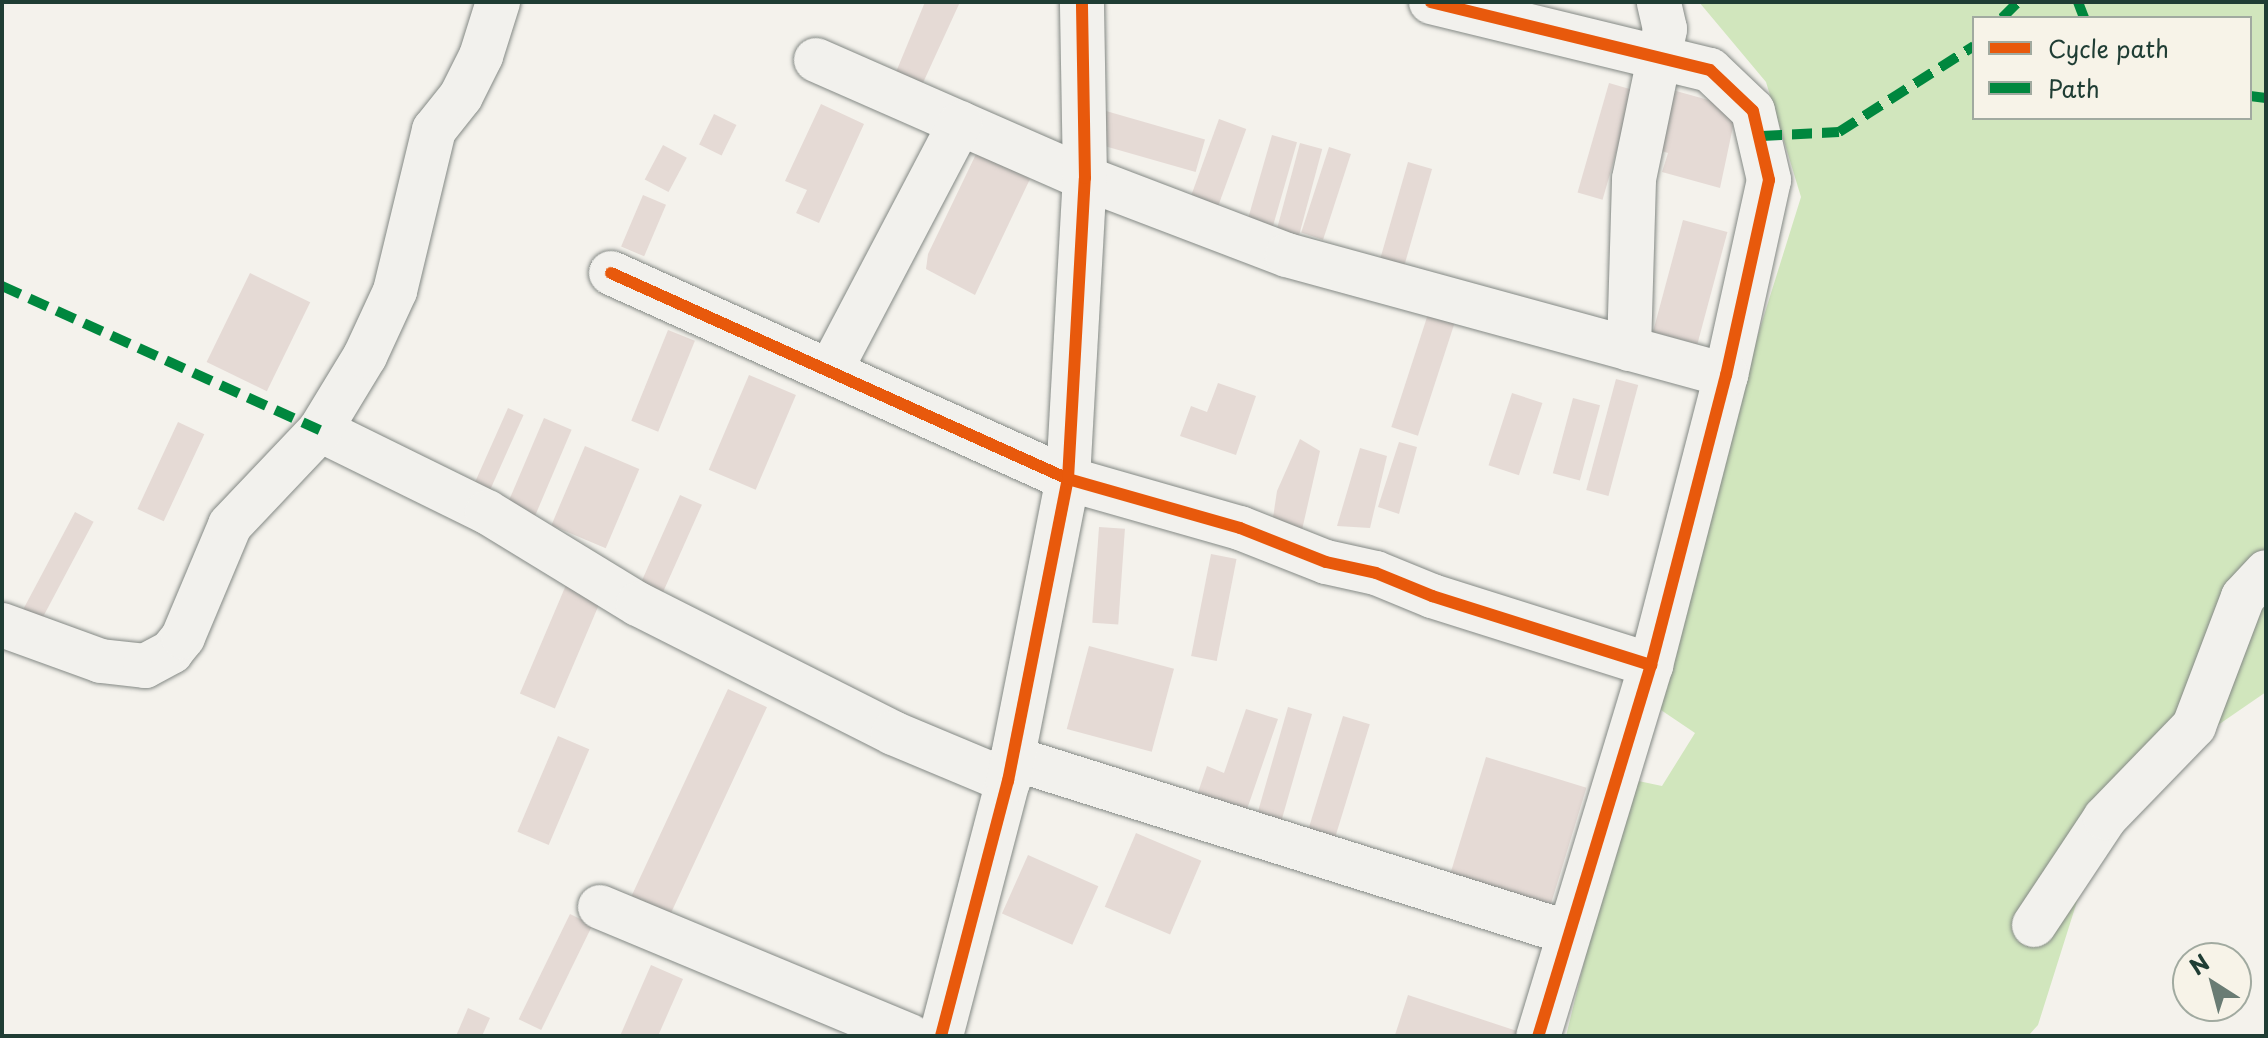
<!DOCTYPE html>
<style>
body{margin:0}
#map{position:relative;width:2268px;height:1038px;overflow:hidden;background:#f4f2ec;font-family:"Playpen Sans",sans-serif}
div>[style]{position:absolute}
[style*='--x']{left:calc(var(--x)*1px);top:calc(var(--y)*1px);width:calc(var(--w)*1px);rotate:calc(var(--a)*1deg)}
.green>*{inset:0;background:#d1e6bd}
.building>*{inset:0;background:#e5dad5;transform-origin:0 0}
.roads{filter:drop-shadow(0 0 2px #848985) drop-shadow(0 0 2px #848985)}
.minor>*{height:44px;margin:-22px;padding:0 22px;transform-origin:22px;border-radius:22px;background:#f2f1ed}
.quiet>*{height:10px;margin-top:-5px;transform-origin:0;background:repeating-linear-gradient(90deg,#00873e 0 20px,transparent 0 30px)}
.cycleway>*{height:12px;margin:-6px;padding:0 6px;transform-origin:6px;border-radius:6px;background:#e8590c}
span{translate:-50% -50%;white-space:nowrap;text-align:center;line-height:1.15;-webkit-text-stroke:6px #f7f3e8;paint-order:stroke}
.frame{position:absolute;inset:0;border:4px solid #1f3d34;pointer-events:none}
.legend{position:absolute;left:1972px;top:16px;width:280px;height:104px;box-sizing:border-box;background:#f7f3e8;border:2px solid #a1aaa0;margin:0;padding:10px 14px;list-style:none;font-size:24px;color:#1f3d34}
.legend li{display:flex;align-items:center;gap:16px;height:40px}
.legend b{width:40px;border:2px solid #a1aaa0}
.north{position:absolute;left:2172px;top:942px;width:80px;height:80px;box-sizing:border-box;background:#f7f3e8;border:2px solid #a1aaa0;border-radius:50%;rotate:324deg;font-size:22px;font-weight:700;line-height:32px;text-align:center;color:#1f3d34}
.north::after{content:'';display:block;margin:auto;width:28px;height:36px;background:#6a7c74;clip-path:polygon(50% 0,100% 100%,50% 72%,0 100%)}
</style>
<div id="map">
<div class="green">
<div style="clip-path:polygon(evenodd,1699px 2px,2266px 2px,2266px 692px,2109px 800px,2038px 1025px,2028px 1036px,1566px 1036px,1629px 779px,1662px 786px,1695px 733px,1658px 708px,1757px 338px,1801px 197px,1766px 82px,1699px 2px,1974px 18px,2250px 18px,2250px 118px,1974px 118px,1974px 18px)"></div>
</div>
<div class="building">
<div style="clip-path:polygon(925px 2px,960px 2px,922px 85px,896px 72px)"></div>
<div style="left:1609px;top:83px;width:26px;height:114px;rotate:16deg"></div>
<div style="clip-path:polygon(1669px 89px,1737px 108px,1720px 188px,1662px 172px,1668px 153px,1652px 148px)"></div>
<div style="clip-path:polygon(821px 104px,864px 124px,819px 223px,796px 213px,807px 190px,785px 181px)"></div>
<div style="left:1106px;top:111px;width:103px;height:34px;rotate:16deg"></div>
<div style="left:714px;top:114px;width:25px;height:34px;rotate:26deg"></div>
<div style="left:1219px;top:119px;width:29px;height:89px;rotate:20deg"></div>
<div style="left:1272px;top:135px;width:26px;height:90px;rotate:16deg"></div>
<div style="left:1300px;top:143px;width:23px;height:92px;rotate:15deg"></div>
<div style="left:663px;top:145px;width:27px;height:39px;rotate:28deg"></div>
<div style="left:1329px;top:147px;width:23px;height:90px;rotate:18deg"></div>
<div style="clip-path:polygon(978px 150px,1030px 179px,975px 295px,926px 269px,928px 254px)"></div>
<div style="left:1408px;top:162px;width:25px;height:112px;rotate:16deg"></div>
<div style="left:643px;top:195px;width:25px;height:56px;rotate:23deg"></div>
<div style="left:1683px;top:220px;width:46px;height:116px;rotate:15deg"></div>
<div style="left:250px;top:273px;width:67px;height:99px;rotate:26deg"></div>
<div style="left:1429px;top:311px;width:28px;height:122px;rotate:18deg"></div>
<div style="left:668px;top:330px;width:29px;height:98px;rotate:22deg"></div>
<div style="left:749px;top:375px;width:51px;height:103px;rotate:23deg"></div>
<div style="left:1616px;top:379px;width:23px;height:115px;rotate:15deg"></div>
<div style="clip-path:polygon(1218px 383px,1256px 396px,1236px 455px,1180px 436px,1191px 406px,1207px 412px)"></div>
<div style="left:1512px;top:393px;width:32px;height:76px;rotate:18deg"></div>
<div style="left:1573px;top:398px;width:28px;height:78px;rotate:15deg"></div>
<div style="left:508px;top:408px;width:17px;height:85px;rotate:24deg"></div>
<div style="left:544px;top:418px;width:30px;height:96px;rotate:23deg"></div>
<div style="left:178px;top:422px;width:29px;height:96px;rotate:25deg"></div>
<div style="clip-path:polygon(1300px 439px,1320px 451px,1299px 543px,1271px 531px,1277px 491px)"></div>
<div style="clip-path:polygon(1399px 442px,1417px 447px,1399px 514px,1378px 507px)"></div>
<div style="left:585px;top:446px;width:59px;height:86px;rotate:23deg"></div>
<div style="clip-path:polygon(1360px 448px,1387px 456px,1370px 528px,1337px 526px)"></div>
<div style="left:680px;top:495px;width:24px;height:96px;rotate:24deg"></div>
<div style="left:75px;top:512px;width:21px;height:117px;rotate:28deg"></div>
<div style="left:1099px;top:527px;width:26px;height:96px;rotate:4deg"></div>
<div style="left:1211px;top:554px;width:26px;height:104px;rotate:11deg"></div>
<div style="left:566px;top:585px;width:38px;height:118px;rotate:23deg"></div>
<div style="left:1089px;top:646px;width:88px;height:86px;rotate:15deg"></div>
<div style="left:728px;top:689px;width:43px;height:228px;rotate:25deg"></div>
<div style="left:1288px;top:707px;width:25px;height:120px;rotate:16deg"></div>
<div style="clip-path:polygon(1246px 709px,1278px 719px,1243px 821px,1194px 804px,1207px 766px,1224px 773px)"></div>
<div style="left:1343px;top:716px;width:28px;height:123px;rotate:17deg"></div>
<div style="left:558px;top:736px;width:34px;height:104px;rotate:23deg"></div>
<div style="left:1486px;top:757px;width:105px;height:127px;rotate:17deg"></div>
<div style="left:1136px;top:833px;width:71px;height:80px;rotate:23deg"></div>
<div style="left:1028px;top:855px;width:77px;height:64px;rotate:24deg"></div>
<div style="left:570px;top:914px;width:25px;height:117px;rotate:26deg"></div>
<div style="clip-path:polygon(651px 965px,683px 979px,658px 1036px,620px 1036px)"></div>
<div style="clip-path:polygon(1408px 995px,1520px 1032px,1518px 1036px,1395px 1035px)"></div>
<div style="clip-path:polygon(468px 1008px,490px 1018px,482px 1036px,456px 1036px)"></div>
</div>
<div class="roads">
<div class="minor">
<div style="--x:1431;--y:2;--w:287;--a:13.7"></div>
<div style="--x:1710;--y:70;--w:59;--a:43.6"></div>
<div style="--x:1753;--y:111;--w:71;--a:76.9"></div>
<div style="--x:1769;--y:180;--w:200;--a:102.4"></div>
<div style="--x:1726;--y:375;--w:300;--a:104.5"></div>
<div style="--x:1651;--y:665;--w:388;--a:106.9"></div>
<div style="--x:816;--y:60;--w:294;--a:23.7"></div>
<div style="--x:1085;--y:178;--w:216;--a:20.9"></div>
<div style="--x:1287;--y:255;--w:455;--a:15.3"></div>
<div style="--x:611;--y:273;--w:501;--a:24.26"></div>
<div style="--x:1068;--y:479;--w:179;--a:15.9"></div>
<div style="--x:1240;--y:528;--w:92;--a:21.6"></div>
<div style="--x:1326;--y:562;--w:51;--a:12.4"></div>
<div style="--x:1376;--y:573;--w:61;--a:22.3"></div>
<div style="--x:1432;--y:596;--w:230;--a:17.5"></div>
<div style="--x:1629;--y:349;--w:170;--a:-88.3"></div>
<div style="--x:1634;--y:179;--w:153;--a:-78.3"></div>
<div style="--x:1665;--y:29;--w:28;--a:-103"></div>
<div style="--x:830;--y:371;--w:280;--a:-62.3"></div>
<div style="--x:320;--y:430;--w:186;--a:26.2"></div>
<div style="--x:487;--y:512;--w:177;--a:31.4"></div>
<div style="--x:638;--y:604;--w:286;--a:26.8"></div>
<div style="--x:893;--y:733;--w:125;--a:22.7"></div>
<div style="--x:2;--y:625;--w:105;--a:20"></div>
<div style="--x:101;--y:661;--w:44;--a:6.5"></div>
<div style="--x:145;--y:666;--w:30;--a:-28"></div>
<div style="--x:171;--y:652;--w:19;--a:-51"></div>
<div style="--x:183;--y:637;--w:121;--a:-67.2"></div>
<div style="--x:230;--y:525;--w:131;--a:-46.5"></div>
<div style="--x:320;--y:430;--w:87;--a:-58.7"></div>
<div style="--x:365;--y:356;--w:72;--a:-65.2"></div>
<div style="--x:395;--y:291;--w:166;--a:-76.4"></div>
<div style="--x:434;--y:130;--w:43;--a:-51.5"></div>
<div style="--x:461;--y:96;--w:45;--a:-63.4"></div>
<div style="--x:481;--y:56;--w:57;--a:-72.5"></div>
<div style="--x:1012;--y:758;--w:581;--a:17.44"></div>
<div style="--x:600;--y:907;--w:336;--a:22.6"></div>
<div style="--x:2034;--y:925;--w:128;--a:-56.4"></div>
<div style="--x:2105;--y:818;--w:128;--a:-45.9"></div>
<div style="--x:2194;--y:726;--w:138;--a:-69.2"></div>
<div style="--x:2243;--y:597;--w:34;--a:-47"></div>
<div style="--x:941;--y:1036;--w:264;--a:-75.3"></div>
<div style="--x:1008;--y:781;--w:308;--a:-78.8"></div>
<div style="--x:1068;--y:479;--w:301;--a:-86.8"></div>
<div style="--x:1085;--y:178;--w:176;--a:-91"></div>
</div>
</div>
<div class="quiet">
<div style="--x:2078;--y:2;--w:17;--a:69"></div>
<div style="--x:2002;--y:18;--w:23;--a:-45"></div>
<div style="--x:2250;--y:96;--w:16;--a:7"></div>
<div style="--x:1762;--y:136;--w:77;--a:-3"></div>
<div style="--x:1839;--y:132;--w:160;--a:-32.5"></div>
<div style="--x:2;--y:286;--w:349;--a:24.4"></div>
</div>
<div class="cycleway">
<div style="--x:1431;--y:2;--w:287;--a:13.7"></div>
<div style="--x:1710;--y:70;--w:59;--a:43.6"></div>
<div style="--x:1753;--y:111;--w:71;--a:76.9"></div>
<div style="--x:1769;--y:180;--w:200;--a:102.4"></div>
<div style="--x:1726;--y:375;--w:300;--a:104.5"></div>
<div style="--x:1651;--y:665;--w:388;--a:106.9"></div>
<div style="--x:611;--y:273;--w:501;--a:24.26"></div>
<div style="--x:1068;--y:479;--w:179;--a:15.9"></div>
<div style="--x:1240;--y:528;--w:92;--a:21.6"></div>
<div style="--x:1326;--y:562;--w:51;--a:12.4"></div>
<div style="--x:1376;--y:573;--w:61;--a:22.3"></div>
<div style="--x:1432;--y:596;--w:230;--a:17.5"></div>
<div style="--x:941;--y:1036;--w:264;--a:-75.3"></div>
<div style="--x:1008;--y:781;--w:308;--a:-78.8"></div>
<div style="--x:1068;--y:479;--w:301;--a:-86.8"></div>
<div style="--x:1085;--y:178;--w:176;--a:-91"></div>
</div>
<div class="frame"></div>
<ul class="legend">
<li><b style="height:10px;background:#e8590c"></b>Cycle path</li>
<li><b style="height:10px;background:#00873e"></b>Path</li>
</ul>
<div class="north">N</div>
</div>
